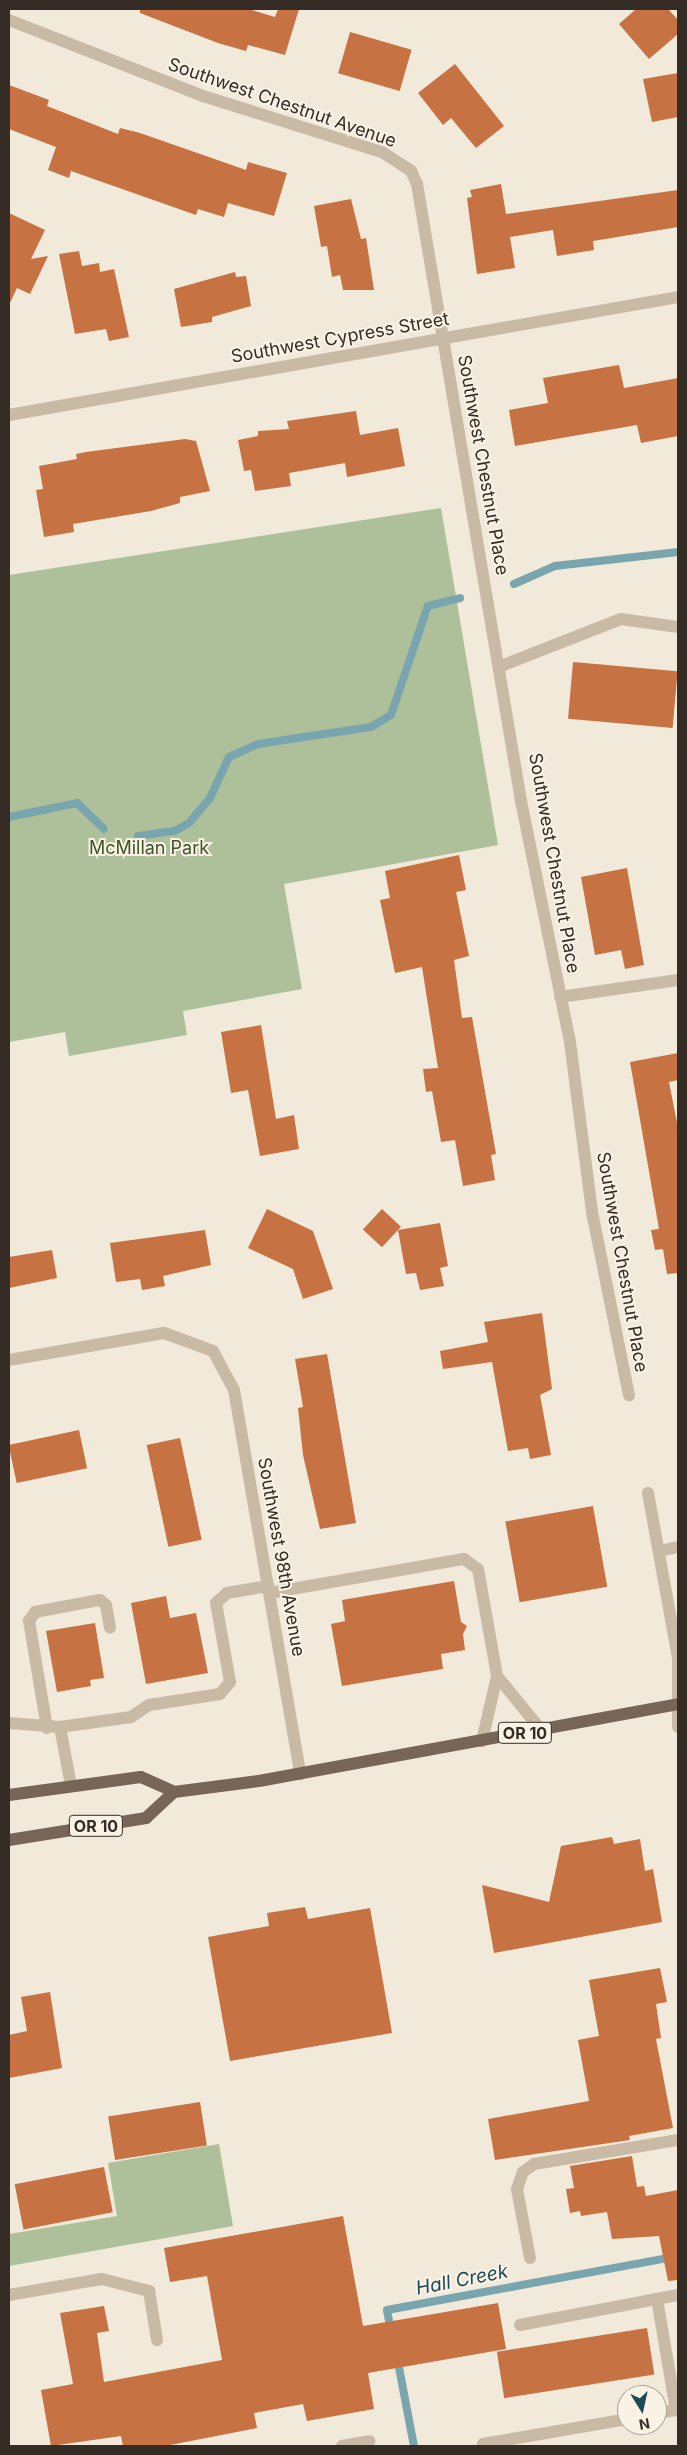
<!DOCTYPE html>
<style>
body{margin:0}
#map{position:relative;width:687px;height:2455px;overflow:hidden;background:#f1e9d9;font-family:Inter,sans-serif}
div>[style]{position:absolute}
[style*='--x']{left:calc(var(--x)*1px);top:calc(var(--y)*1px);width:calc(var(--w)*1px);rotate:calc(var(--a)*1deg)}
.green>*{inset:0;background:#aec099}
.stream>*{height:8px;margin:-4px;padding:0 4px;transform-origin:4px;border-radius:4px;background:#78a5ae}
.building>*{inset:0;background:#c67242;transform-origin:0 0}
.lane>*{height:12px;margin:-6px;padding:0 6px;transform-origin:6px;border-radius:6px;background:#c9baa5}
.street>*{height:12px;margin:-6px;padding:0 6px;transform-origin:6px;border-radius:6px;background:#c9baa5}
.primary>*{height:12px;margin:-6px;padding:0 6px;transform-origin:6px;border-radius:6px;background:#776557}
span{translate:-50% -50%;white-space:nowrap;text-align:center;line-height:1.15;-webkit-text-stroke:4px #f9f2e5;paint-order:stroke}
.shield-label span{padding:1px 4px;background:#f9f2e5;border:1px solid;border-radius:4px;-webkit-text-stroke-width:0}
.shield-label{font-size:16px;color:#352c26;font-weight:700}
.street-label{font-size:18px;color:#352c26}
.park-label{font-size:18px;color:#3f532a}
.water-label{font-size:19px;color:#1c4b56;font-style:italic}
.frame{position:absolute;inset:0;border:10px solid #352c26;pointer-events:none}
.north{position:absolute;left:617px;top:2385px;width:50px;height:50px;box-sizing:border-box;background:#f9f2e5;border:1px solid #aba399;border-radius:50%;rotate:170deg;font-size:14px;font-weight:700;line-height:20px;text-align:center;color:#352c26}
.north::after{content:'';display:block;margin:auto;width:18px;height:22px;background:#1c4b56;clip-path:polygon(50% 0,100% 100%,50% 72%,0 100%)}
</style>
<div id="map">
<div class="green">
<div style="clip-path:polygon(441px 508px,498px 845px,284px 884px,302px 989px,183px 1011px,187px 1035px,69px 1056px,65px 1032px,9px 1042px,9px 575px)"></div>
<div style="clip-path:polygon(219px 2144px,233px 2226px,9px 2266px,9px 2234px,117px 2216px,108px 2163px)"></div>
</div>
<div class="stream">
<div style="--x:514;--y:584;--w:45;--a:-23.7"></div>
<div style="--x:555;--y:566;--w:124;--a:-6.5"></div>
<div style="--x:9;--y:817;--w:69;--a:-11.6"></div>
<div style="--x:77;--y:803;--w:37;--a:44"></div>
<div style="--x:138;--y:836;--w:37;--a:-8"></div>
<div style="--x:175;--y:831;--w:16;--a:-30"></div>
<div style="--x:189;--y:823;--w:33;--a:-50"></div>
<div style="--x:210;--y:798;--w:45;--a:-65.1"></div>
<div style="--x:229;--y:757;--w:32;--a:-24"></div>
<div style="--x:258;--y:744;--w:114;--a:-8.6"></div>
<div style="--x:371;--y:727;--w:23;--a:-31"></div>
<div style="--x:391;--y:715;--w:115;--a:-71.3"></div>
<div style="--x:428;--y:606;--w:33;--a:-14"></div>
<div style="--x:391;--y:2331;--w:21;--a:-101"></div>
<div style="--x:387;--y:2310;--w:296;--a:-10.5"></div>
<div style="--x:397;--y:2357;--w:91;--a:79.2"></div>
</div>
<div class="building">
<div style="clip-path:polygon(140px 9px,248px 9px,275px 17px,278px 9px,299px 9px,285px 55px,248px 45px,246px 51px,218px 43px,140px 13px)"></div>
<div style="clip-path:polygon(636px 9px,668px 9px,678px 20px,678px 34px,649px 59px,619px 24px)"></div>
<div style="left:350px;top:32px;width:64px;height:43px;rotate:16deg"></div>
<div style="clip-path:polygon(455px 64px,504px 126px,476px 148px,451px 118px,443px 125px,418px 93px)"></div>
<div style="clip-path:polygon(678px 73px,678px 117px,652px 122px,643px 79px)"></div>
<div style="clip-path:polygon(9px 85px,49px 100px,47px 106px,118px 134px,120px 128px,140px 133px,246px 170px,248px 162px,287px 173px,274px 216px,228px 203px,224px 217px,198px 209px,196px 215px,71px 171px,69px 178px,48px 170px,56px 147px,9px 129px)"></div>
<div style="clip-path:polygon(501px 184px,506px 214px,678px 190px,678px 227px,593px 241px,594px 250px,557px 256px,553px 230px,510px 237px,515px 268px,477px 274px,467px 198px,472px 197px,470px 190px)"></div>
<div style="clip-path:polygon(351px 199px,361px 239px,366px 238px,374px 290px,343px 290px,340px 275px,332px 277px,327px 246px,321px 247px,314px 206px)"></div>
<div style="clip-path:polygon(9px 213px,45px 230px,31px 259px,48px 256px,30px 294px,17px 288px,9px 305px)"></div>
<div style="clip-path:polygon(79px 251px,82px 266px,99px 263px,100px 272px,114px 269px,129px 337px,109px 341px,106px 329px,75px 334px,59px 254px)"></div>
<div style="clip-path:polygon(235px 272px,236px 277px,246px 276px,251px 306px,212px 317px,212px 322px,181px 327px,174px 289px)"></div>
<div style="clip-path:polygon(619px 365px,624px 388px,678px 378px,678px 436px,641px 443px,637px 425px,515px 446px,509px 410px,548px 403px,543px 378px)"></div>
<div style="clip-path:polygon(356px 411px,360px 435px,398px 428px,405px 466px,347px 477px,345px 463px,289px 473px,291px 486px,255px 491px,251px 470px,244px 471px,238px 440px,258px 436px,258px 431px,289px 429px,287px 421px)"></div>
<div style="clip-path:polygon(185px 439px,196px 441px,210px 491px,180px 497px,180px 503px,151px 511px,73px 524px,74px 532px,44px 537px,36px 490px,43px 489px,39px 466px,77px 459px,76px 454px,86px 452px)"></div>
<div style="left:573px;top:662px;width:105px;height:57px;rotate:5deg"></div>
<div style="clip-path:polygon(459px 855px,466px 890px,456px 892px,469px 956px,454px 960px,462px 1018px,472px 1017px,496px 1154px,491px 1155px,495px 1180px,463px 1186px,455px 1140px,441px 1142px,432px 1091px,426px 1092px,423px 1069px,438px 1068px,422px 967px,395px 973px,380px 900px,390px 898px,385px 871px)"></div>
<div style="clip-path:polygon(627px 868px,644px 965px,625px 969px,621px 950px,595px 955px,581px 877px)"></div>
<div style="clip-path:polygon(261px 1025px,276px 1119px,294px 1115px,299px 1149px,260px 1156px,248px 1090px,231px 1093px,221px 1032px)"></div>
<div style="clip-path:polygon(678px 1053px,678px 1080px,669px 1082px,678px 1128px,678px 1273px,667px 1274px,663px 1249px,655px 1250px,651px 1230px,659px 1229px,630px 1062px)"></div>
<div style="clip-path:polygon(267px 1209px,313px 1231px,333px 1289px,303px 1299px,293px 1269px,248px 1248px)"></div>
<div style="left:382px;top:1209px;width:26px;height:28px;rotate:43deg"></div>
<div style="clip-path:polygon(440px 1223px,448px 1266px,440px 1268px,444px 1286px,420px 1290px,416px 1273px,406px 1274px,398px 1230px)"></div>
<div style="clip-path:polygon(205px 1230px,211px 1265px,163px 1276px,165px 1286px,142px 1290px,140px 1279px,116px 1282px,110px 1243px)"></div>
<div style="clip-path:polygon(52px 1250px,57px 1278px,9px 1288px,9px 1257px)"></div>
<div style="clip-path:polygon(542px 1313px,552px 1389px,540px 1395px,551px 1455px,530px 1459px,528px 1448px,508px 1451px,492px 1362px,443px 1369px,440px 1351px,488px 1342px,484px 1322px)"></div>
<div style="clip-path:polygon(327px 1354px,356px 1523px,320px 1529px,303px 1455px,298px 1408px,303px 1407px,295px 1359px)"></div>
<div style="left:79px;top:1430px;width:39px;height:72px;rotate:78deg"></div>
<div style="left:180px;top:1438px;width:104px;height:34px;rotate:78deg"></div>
<div style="left:593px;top:1506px;width:82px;height:89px;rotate:80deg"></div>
<div style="clip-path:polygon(454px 1581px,461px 1622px,467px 1626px,463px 1634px,465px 1650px,441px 1654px,443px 1669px,342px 1686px,331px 1624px,345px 1621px,342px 1600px)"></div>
<div style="clip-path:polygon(166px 1596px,170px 1618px,196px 1613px,208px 1673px,146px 1684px,131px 1603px)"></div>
<div style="clip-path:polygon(95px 1623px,104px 1678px,90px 1680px,91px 1686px,57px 1692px,46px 1631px)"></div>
<div style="clip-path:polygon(612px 1837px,614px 1844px,640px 1839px,645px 1871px,653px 1869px,662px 1922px,494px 1953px,482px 1885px,549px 1902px,561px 1846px)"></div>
<div style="clip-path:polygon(305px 1907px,308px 1919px,370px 1908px,392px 2033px,230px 2061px,208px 1937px,269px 1926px,267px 1913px)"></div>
<div style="clip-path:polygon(660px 1968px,667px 2002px,656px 2004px,661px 2038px,656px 2039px,673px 2128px,629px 2136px,630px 2140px,495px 2160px,488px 2119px,589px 2101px,578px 2040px,599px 2036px,589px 1980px)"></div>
<div style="clip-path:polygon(50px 1992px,62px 2068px,9px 2078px,9px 2035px,27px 2031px,21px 1997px)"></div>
<div style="left:200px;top:2102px;width:44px;height:93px;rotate:81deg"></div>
<div style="clip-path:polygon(632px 2156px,637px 2187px,644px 2186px,646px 2196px,678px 2190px,678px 2280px,668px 2281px,659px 2236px,612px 2239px,607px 2212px,581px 2216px,580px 2211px,570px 2213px,566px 2189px,574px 2188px,570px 2166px)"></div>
<div style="left:104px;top:2167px;width:46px;height:91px;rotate:79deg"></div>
<div style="clip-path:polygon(343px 2216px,363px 2326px,498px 2303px,506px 2349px,368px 2373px,374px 2409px,307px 2421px,303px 2404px,254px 2413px,257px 2428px,165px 2446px,123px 2446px,121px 2436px,51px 2446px,41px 2390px,73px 2384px,60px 2313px,104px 2306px,109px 2331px,97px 2333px,104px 2382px,222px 2360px,207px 2276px,170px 2282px,164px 2248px)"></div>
<div style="left:647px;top:2328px;width:47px;height:152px;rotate:81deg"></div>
</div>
<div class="lane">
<div style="--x:501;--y:666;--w:129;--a:-21.4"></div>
<div style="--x:621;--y:619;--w:58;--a:8"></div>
<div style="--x:560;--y:997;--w:119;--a:-8.2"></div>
<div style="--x:659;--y:1551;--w:19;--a:-12"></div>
<div style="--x:269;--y:1593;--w:198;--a:-9.9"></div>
<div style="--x:464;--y:1559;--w:17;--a:36"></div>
<div style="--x:478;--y:1569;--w:109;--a:79.9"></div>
<div style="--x:497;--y:1676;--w:67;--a:103"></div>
<div style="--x:497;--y:1676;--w:71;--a:50.7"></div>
<div style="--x:9;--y:1723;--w:51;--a:4.5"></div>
<div style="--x:60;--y:1727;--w:72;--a:-8"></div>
<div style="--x:131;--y:1717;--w:22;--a:-34"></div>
<div style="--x:149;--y:1705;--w:72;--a:-8.8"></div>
<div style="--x:220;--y:1694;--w:16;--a:-50"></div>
<div style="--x:230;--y:1682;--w:80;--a:-100"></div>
<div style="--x:216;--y:1603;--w:15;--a:-42"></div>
<div style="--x:227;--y:1593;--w:42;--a:-9.7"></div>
<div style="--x:60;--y:1727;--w:60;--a:79.4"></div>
<div style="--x:47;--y:1728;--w:109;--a:-99.5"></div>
<div style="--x:29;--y:1621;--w:11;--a:-56"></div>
<div style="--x:35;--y:1612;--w:66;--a:-10.5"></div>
<div style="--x:100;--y:1600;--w:8;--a:40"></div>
<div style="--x:106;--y:1605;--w:23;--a:80"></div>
<div style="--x:530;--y:2258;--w:70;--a:-100.7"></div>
<div style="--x:517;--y:2189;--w:18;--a:-71"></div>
<div style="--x:523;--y:2172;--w:14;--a:-36"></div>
<div style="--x:534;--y:2164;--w:146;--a:-9.5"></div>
<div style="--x:9;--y:2295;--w:94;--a:-9.8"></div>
<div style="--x:102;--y:2279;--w:49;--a:14.3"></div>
<div style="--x:149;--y:2291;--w:50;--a:80.7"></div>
<div style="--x:657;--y:2299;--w:113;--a:80.3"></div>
<div style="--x:676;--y:2410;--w:19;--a:171"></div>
<div style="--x:520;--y:2325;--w:161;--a:-10.8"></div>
<div style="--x:483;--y:2444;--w:146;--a:-9.8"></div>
</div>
<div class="street">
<div style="--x:9;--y:20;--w:208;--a:21.4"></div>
<div style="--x:203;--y:96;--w:188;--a:17.4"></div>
<div style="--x:382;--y:152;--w:35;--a:33"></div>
<div style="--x:411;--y:171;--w:14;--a:65"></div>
<div style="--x:417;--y:184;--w:626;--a:80.43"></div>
<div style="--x:521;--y:801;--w:246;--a:78.5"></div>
<div style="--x:570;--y:1042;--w:171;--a:82.6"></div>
<div style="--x:592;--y:1212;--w:187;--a:78.6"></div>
<div style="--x:9;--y:415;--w:679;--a:-10"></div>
<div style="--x:9;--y:1360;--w:157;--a:-9.9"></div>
<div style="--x:164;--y:1333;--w:52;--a:20.2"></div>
<div style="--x:213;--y:1351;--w:44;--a:61.7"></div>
<div style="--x:234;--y:1390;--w:390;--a:80.2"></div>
<div style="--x:648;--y:1493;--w:168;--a:79.7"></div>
<div style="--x:678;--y:1659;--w:68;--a:90"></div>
<div style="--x:342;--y:2446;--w:28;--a:-10"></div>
</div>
<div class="primary">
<div style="--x:9;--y:1795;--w:133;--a:-7.8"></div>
<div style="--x:141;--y:1777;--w:36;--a:24"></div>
<div style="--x:174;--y:1792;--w:86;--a:-7.4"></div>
<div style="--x:259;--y:1781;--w:426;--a:-10.4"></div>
<div style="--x:9;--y:1840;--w:139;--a:-9.1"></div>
<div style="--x:146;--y:1818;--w:38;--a:-43"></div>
</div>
<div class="shield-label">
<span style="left:525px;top:1733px">OR 10</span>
<span style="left:96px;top:1826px">OR 10</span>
</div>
<div class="street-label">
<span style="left:282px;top:103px;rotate:19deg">Southwest Chestnut Avenue</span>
<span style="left:340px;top:338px;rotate:-10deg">Southwest Cypress Street</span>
<span style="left:483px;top:465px;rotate:80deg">Southwest Chestnut Place</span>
<span style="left:554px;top:863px;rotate:80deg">Southwest Chestnut Place</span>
<span style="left:622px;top:1262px;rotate:80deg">Southwest Chestnut Place</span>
<span style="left:281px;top:1557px;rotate:80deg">Southwest 98th Avenue</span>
</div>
<div class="park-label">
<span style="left:149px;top:848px">McMillan Park</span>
</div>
<div class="water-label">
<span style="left:462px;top:2280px;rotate:-11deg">Hall Creek</span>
</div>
<div class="frame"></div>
<div class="north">N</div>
</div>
